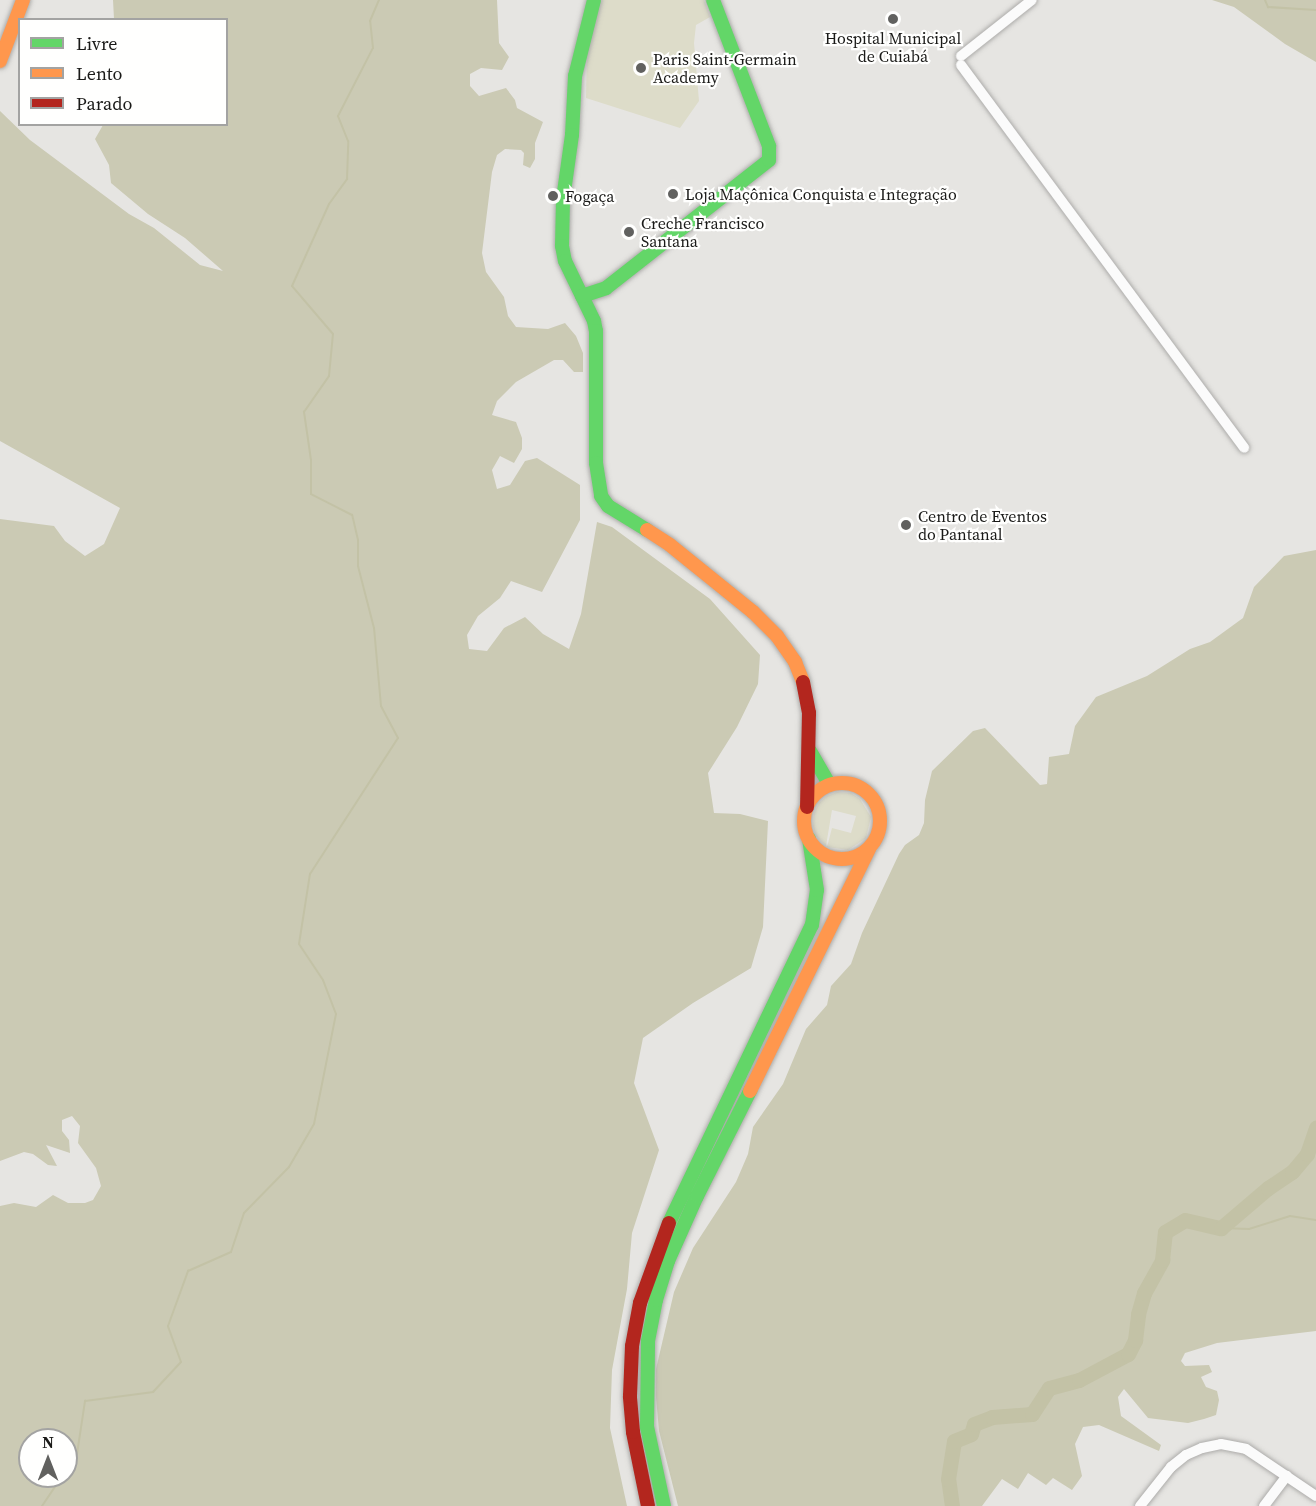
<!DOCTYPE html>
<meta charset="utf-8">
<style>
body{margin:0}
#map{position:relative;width:1316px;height:1506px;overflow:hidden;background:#e6e5e2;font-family:"Source Serif 4",serif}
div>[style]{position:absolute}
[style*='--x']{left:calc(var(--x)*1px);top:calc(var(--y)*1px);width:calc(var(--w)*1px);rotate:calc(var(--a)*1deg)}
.green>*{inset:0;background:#dddcc9}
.forest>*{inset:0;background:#cbcab4}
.stream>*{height:2px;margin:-1px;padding:0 1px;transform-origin:1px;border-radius:1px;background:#c3c2a6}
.river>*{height:15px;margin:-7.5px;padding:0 7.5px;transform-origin:7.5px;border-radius:7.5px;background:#c3c2a6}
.roads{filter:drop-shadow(0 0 2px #adacaa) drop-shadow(0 0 2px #adacaa)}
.street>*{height:10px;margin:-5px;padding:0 5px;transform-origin:5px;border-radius:5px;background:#fbfbfb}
.fast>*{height:14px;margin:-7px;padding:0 7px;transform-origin:7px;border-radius:7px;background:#63d668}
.slow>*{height:14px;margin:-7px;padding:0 7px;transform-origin:7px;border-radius:7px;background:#ff974d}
.slow>.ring{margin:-7px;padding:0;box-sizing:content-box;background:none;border:14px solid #ff974d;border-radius:50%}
.jam>*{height:14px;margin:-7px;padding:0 7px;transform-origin:7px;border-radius:7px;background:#b3261e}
.dots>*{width:16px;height:16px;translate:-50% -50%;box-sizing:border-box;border:3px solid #fffffe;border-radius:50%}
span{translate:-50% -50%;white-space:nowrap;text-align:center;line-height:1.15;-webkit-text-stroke:4.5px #fffffe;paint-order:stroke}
.poi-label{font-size:16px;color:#1a1a18}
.left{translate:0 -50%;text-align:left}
.legend{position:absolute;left:18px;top:18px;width:210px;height:108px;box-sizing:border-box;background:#fffffe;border:2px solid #a3a3a2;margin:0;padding:8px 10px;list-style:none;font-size:18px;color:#1a1a18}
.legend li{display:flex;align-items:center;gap:12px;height:30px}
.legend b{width:30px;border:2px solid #a3a3a2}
.north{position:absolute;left:18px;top:1428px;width:60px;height:60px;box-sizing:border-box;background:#fffffe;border:2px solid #a3a3a2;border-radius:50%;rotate:0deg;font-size:16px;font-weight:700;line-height:24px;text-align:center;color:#1a1a18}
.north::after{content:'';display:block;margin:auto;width:21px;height:27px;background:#61615f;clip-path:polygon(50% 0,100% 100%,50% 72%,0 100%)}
</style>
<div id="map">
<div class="green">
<div style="clip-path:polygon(602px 0,704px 0,710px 17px,696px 25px,694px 43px,699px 101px,680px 128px,586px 98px,587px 50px)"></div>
<div style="clip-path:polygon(837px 792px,851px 793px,860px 799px,871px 817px,866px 838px,848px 850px,827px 847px,832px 828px,851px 833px,856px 816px,832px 810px,826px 846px,816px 836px,813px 826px,814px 813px,819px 803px,827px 796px)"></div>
</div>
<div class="forest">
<div style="clip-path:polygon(evenodd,113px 0,497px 0,499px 43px,509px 57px,502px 70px,481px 68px,470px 74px,470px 86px,479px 96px,506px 88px,515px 100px,517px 108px,543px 122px,535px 143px,535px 159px,530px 168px,523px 165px,524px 153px,521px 150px,505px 149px,497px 155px,492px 172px,482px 253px,486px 272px,504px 297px,508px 316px,516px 327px,548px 329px,565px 323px,576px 336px,583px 353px,583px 372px,574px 372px,563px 360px,554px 360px,516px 382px,497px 401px,492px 415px,516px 422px,522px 438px,522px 449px,514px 463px,500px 456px,492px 470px,497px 489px,510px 485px,525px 461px,537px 458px,580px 485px,580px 520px,542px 592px,511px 581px,500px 598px,478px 616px,467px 635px,469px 649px,487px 651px,504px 628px,525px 617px,543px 634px,569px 649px,581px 614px,597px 522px,612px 527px,710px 599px,760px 655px,758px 684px,737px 727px,708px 773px,714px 813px,740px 814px,768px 821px,763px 927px,751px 968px,693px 1003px,643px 1038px,634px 1083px,659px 1150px,632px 1233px,627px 1289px,612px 1370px,610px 1428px,627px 1506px,0 1506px,0 1206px,14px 1203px,36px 1207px,53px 1195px,68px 1203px,85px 1203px,93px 1200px,101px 1186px,96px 1168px,78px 1143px,80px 1126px,72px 1116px,62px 1120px,62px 1131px,69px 1140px,70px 1153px,46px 1145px,57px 1166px,48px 1165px,33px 1154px,24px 1152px,0 1161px,0 519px,54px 526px,65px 541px,85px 556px,104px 544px,120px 508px,0 441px,0 111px,30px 140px,129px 214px,154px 228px,200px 265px,223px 271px,185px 238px,148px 214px,111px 183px,109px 165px,95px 139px,103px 125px,226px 124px,226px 20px,114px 19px,113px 0,30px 1440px,66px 1440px,66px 1476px,30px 1476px,30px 1440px)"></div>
<div style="clip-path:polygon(1212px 0,1316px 0,1316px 62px,1285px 44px,1234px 7px)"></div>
<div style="clip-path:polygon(1316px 550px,1316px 1331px,1217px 1343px,1185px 1353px,1181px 1361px,1185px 1366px,1209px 1365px,1212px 1372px,1201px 1377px,1206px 1387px,1217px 1391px,1219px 1400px,1216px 1415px,1204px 1419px,1188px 1423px,1148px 1418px,1124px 1389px,1118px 1397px,1121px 1416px,1161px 1445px,1159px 1451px,1099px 1425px,1083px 1427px,1075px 1444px,1082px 1476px,1072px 1490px,1053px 1478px,1046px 1485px,1028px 1473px,1018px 1489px,1002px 1479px,982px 1506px,678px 1506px,659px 1431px,656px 1397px,656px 1369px,674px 1292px,693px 1248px,736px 1182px,748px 1154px,753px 1127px,783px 1084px,806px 1029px,827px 1005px,831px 986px,851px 964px,862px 933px,899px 854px,905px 845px,919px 835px,924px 823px,925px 800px,932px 771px,973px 731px,985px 728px,1040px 785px,1047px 784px,1049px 757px,1069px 754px,1075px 726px,1096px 697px,1147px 676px,1190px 649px,1210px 642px,1243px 618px,1254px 587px,1284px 556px)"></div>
</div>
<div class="stream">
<div style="--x:1265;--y:0;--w:8;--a:67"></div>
<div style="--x:1268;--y:7;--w:48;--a:3.6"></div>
<div style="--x:1221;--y:1228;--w:28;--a:2"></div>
<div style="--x:1249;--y:1229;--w:43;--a:-17.6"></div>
<div style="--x:1290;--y:1216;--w:26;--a:9"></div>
<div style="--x:66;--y:1470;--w:19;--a:-55"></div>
<div style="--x:77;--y:1454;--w:54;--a:-81.4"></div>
<div style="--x:85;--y:1401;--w:69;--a:-7.5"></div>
<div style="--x:153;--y:1392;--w:41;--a:-47"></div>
<div style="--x:181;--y:1362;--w:38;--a:-110"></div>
<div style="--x:168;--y:1326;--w:59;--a:-70"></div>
<div style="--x:188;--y:1271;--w:47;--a:-23.8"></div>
<div style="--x:231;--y:1252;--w:41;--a:-71.6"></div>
<div style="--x:244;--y:1213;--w:64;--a:-45.6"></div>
<div style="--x:289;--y:1167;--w:50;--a:-59.8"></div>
<div style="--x:314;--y:1124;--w:112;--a:-78.7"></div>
<div style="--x:336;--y:1014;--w:36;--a:-111"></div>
<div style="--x:323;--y:980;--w:43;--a:-123.7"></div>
<div style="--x:299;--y:944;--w:71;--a:-81.1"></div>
<div style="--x:310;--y:874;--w:162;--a:-57.1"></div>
<div style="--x:398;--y:738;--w:36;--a:-118"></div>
<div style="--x:381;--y:706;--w:78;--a:-95.1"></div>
<div style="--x:374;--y:628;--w:64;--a:-104.5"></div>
<div style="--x:358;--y:566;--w:26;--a:-90"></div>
<div style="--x:358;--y:540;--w:26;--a:-103"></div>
<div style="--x:352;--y:515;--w:46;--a:-152.9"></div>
<div style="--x:311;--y:494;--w:34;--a:-90"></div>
<div style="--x:311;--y:460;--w:49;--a:-98.3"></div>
<div style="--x:304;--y:412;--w:44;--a:-55.2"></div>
<div style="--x:329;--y:376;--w:42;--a:-84.6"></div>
<div style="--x:333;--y:334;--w:63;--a:-130.5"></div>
<div style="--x:292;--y:286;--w:90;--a:-65.7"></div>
<div style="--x:329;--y:204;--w:31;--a:-54"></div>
<div style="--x:347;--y:179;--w:38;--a:-88"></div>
<div style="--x:348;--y:141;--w:27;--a:-112"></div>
<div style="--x:338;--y:116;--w:76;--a:-62.8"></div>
<div style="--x:373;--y:48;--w:27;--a:-96"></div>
<div style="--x:370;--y:21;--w:23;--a:-67"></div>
<div style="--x:42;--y:1506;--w:36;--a:-56"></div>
</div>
<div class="river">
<div style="--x:952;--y:1506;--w:27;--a:-98"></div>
<div style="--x:948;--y:1479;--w:38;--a:-81"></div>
<div style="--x:954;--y:1441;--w:18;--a:-22"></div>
<div style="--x:971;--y:1434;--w:10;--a:-73"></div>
<div style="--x:974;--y:1424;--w:19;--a:-21"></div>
<div style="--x:992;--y:1417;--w:40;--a:-4.3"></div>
<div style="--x:1032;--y:1414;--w:31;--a:-57"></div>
<div style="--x:1049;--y:1388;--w:31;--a:-15"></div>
<div style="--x:1079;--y:1380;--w:55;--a:-28"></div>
<div style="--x:1128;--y:1354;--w:16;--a:-63"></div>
<div style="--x:1135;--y:1340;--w:26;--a:-83"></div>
<div style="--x:1138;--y:1314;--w:22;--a:-74"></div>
<div style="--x:1144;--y:1293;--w:38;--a:-61"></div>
<div style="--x:1162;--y:1260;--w:28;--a:-84"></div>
<div style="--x:1165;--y:1232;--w:23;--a:-31"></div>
<div style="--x:1185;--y:1220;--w:37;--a:13"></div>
<div style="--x:1221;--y:1228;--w:62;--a:-40.4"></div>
<div style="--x:1268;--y:1188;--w:29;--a:-34"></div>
<div style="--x:1292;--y:1172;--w:23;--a:-50"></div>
<div style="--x:1307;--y:1154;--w:28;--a:-71"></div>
</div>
<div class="roads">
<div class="street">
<div style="--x:961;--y:56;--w:90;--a:-38.3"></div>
<div style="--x:961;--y:65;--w:476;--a:53.5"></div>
<div style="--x:1140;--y:1506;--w:50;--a:-51.5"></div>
<div style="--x:1171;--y:1467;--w:19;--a:-39"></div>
<div style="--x:1186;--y:1455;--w:17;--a:-24"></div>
<div style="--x:1202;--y:1448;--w:19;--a:-12"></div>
<div style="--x:1221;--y:1444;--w:25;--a:11"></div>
<div style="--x:1246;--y:1449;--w:84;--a:33.9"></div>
<div style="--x:1264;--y:1506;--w:38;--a:-53"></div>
</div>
<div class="fast">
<div style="--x:594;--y:0;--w:78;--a:104"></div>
<div style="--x:575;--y:76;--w:59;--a:92.9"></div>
<div style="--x:572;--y:135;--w:65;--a:98"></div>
<div style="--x:563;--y:199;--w:47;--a:91.2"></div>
<div style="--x:562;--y:246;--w:15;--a:79"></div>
<div style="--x:565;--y:261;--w:67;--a:64.2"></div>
<div style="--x:594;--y:321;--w:10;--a:79"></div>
<div style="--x:596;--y:331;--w:132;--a:90"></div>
<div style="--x:596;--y:463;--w:33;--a:81"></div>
<div style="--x:601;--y:496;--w:12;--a:55"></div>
<div style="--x:608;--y:506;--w:46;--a:31.6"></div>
<div style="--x:582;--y:296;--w:25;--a:-18"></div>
<div style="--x:606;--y:288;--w:207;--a:-38.1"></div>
<div style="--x:769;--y:160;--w:14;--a:-90"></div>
<div style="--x:769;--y:146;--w:156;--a:-111"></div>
<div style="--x:810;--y:751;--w:39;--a:60"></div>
<div style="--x:669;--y:1223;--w:331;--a:-64.4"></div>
<div style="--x:812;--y:925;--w:35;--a:-82"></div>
<div style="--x:817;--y:890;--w:52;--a:-98.9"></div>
<div style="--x:664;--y:1506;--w:81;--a:-102.1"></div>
<div style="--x:647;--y:1427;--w:86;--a:-89.3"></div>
<div style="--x:648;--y:1341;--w:42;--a:-79"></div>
<div style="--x:656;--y:1300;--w:41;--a:-72.9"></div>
<div style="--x:668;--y:1261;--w:71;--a:-66"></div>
<div style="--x:697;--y:1196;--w:118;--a:-63.2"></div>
</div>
<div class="slow">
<div style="--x:0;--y:61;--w:65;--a:-69.3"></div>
<div style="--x:647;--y:530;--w:27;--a:33"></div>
<div style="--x:670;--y:545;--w:107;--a:38.9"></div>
<div style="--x:753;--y:612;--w:34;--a:45"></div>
<div style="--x:777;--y:636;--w:32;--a:55"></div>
<div style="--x:795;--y:662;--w:22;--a:68"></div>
<div class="ring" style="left:804px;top:783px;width:62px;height:62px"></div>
<div style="--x:750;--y:1091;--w:270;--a:-63.8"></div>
</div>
<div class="jam">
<div style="--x:803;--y:682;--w:32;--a:79"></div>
<div style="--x:809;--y:713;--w:94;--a:91.2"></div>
<div style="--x:648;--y:1506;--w:76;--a:-101.5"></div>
<div style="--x:633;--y:1432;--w:36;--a:-95"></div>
<div style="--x:630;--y:1396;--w:50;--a:-87.7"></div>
<div style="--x:632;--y:1346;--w:44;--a:-79.5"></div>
<div style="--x:640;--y:1303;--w:85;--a:-70.1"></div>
</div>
</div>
<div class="dots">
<div style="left:893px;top:19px;background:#61615f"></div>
<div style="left:641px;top:68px;background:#61615f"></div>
<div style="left:673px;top:194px;background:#61615f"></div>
<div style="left:553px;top:196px;background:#61615f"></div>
<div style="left:629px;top:232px;background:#61615f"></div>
<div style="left:906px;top:525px;background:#61615f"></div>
</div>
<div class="poi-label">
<span style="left:893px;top:47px">Hospital Municipal<br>de Cuiabá</span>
<span class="left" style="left:653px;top:68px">Paris Saint-Germain<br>Academy</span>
<span class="left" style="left:685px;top:194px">Loja Maçônica Conquista e Integração</span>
<span class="left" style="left:565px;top:196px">Fogaça</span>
<span class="left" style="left:641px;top:232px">Creche Francisco<br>Santana</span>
<span class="left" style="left:918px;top:525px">Centro de Eventos<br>do Pantanal</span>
</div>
<ul class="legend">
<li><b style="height:8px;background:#63d668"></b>Livre</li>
<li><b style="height:8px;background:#ff974d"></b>Lento</li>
<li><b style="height:8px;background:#b3261e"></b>Parado</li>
</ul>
<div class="north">N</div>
</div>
